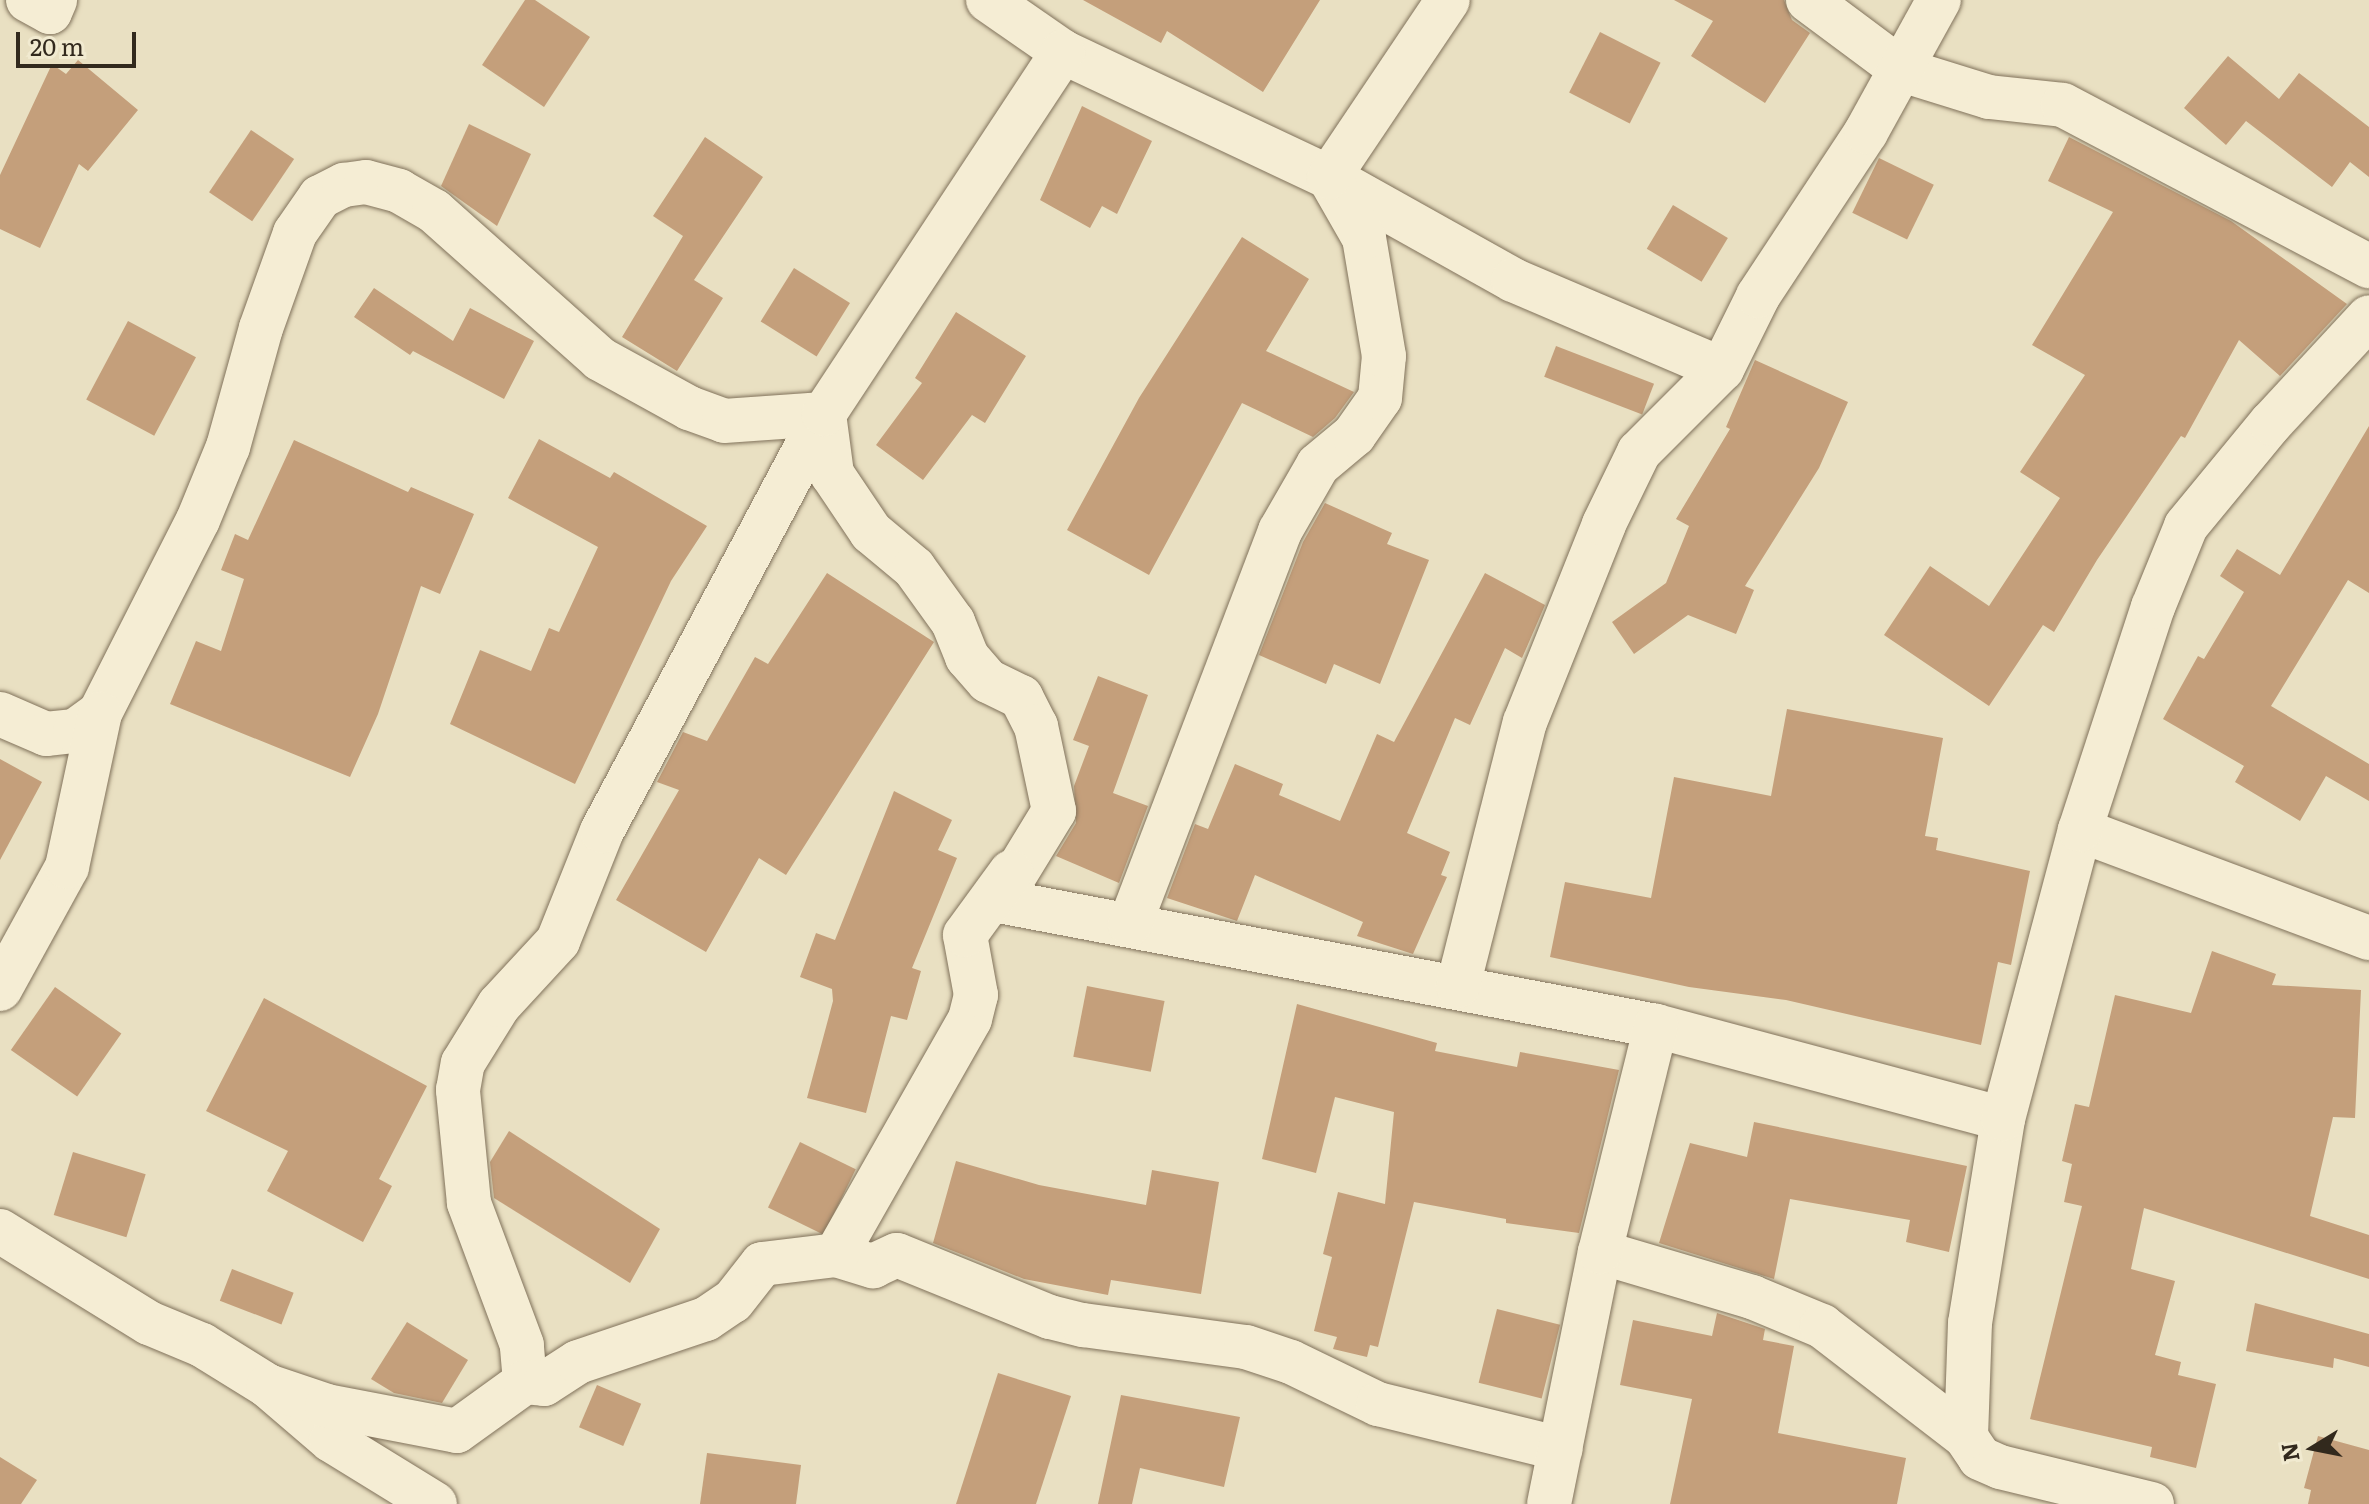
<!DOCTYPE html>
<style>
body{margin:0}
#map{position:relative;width:2369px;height:1504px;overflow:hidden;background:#e9e0c2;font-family:Literata,serif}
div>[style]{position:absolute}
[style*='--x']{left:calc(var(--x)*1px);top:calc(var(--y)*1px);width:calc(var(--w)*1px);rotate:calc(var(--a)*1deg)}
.building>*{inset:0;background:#c49f7b;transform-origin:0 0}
.roads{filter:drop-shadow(0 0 2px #81725b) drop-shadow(0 0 2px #81725b)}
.minor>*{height:44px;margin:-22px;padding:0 22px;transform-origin:22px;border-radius:22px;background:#f5edd4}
span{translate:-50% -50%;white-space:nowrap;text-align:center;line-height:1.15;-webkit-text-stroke:7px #f1ead0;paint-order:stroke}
.north{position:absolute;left:2273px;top:1408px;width:80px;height:80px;-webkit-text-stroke:6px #f1ead0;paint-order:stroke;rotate:260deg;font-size:22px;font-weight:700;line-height:32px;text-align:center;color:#32291d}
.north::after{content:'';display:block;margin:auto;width:28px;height:36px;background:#32291d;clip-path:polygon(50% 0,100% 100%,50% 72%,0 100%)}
.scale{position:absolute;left:16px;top:32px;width:120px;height:36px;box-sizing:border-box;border:4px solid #32291d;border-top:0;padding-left:10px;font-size:24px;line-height:28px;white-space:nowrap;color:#32291d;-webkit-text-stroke:6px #f1ead0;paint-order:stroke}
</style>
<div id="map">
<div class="building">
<div style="clip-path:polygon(525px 0,535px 0,590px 37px,544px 107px,482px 65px)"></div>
<div style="clip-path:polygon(1083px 0,1320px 0,1263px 92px,1167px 31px,1161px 43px)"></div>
<div style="clip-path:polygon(1674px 0,1784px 0,1792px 20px,1810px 33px,1765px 103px,1691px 56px,1713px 21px)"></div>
<div style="left:1600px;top:32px;width:68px;height:68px;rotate:27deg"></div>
<div style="clip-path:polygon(2228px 56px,2279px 99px,2299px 73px,2369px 127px,2369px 177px,2350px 162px,2332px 187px,2246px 121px,2226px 145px,2184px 108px)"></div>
<div style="clip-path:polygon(78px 60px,138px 110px,88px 171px,79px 164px,40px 248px,0 229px,0 175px,52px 64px,66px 74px)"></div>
<div style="clip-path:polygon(1082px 106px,1152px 141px,1117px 214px,1102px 206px,1090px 228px,1040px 200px)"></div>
<div style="clip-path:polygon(469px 124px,531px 154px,497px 226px,441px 186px)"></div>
<div style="left:251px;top:130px;width:52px;height:75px;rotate:34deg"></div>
<div style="clip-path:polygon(705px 137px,763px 177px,694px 280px,723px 298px,677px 371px,622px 337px,683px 236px,653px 216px)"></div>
<div style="clip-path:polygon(2069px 137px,2231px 221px,2347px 304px,2280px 376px,2239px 340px,2185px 438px,2181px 436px,2097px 560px,2054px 632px,2043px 625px,1989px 706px,1884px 635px,1930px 566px,1989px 606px,2060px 498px,2020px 472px,2085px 375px,2032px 345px,2113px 212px,2048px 181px)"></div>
<div style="left:1879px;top:158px;width:61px;height:61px;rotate:26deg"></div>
<div style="left:1673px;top:205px;width:64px;height:51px;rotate:31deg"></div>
<div style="clip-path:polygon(1242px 237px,1309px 279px,1266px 351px,1354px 392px,1335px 418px,1313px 437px,1242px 403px,1149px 575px,1067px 530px,1139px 398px)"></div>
<div style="left:794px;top:268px;width:66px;height:63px;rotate:32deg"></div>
<div style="clip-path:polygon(374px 288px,453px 341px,470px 308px,534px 341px,504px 399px,413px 351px,410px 355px,354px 317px)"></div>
<div style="clip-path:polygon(956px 312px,1026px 356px,985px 423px,972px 415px,923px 480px,876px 445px,922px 383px,915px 378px)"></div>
<div style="left:128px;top:321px;width:77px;height:89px;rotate:28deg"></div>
<div style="left:1556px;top:346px;width:105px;height:33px;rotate:21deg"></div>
<div style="clip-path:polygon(1755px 360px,1848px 402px,1819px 468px,1745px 586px,1754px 590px,1736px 634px,1688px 615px,1634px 654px,1612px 622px,1666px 583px,1689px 526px,1676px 519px,1730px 429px,1726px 427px)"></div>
<div style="clip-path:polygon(2369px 426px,2369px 593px,2348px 580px,2271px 706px,2369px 764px,2369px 801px,2326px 776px,2300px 821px,2235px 782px,2244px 766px,2163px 719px,2198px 656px,2204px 659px,2244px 592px,2220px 576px,2237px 549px,2280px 575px)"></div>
<div style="clip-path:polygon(539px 439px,610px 478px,614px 472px,707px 526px,671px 581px,575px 784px,450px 724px,480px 650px,531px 671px,549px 628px,559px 632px,598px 547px,508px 498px)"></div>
<div style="clip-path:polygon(294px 440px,408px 492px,411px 487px,474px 514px,440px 594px,421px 586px,378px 714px,350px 777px,170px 704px,196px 641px,221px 651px,244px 579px,221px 570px,235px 534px,248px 540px)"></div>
<div style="clip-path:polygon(1325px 503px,1392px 533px,1387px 544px,1429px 560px,1380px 684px,1334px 664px,1326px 684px,1259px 655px,1303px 542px)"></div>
<div style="clip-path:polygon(827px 573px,934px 642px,786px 875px,759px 858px,706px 952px,616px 900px,679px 790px,657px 782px,683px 732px,707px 741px,755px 657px,768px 664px)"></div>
<div style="clip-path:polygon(1485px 573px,1545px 605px,1522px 658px,1505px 648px,1470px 725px,1455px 718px,1407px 833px,1450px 852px,1441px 875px,1447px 877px,1413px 954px,1357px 936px,1363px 922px,1255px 875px,1237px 921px,1167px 898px,1195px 824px,1208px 829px,1235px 764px,1283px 784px,1279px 795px,1340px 821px,1377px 734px,1394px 742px)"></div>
<div style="clip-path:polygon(1098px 676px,1148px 695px,1113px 793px,1148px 806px,1119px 883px,1056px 856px,1076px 823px,1074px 786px,1089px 746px,1073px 740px)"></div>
<div style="clip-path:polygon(1787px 709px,1943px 738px,1925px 836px,1938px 838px,1936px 850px,2030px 871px,2011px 965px,1998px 962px,1981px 1045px,1786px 1000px,1689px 987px,1550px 957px,1565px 882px,1651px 898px,1674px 777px,1771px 796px)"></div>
<div style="clip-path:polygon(0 759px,42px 782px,0 860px)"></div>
<div style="clip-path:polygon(894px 791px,952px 820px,938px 850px,957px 858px,912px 968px,921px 971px,907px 1020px,891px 1016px,866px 1113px,807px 1098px,833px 1001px,832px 989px,800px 977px,816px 933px,835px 940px)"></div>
<div style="clip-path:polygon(2212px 951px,2276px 974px,2272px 985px,2361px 990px,2355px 1118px,2333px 1117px,2310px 1216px,2369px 1235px,2369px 1279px,2144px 1208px,2131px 1269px,2175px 1281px,2155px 1355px,2181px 1362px,2178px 1375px,2216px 1384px,2196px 1468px,2150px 1457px,2152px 1447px,2030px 1419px,2082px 1206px,2064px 1202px,2072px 1164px,2062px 1161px,2075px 1104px,2089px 1107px,2115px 995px,2191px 1013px)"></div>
<div style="left:1087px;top:986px;width:79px;height:72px;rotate:11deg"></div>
<div style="left:55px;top:987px;width:81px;height:77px;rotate:35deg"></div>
<div style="clip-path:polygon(264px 998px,427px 1086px,379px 1179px,392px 1186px,363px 1242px,267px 1191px,288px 1151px,206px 1111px)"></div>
<div style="clip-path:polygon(1297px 1004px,1437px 1043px,1435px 1051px,1517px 1067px,1520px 1052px,1619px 1070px,1579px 1233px,1506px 1223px,1506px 1219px,1414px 1202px,1378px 1347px,1370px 1345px,1367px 1357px,1333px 1349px,1337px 1337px,1314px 1331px,1332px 1257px,1323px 1254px,1338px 1192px,1385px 1204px,1394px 1112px,1335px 1097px,1316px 1173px,1262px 1159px)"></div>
<div style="clip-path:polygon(1754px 1122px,1967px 1166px,1949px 1252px,1906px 1242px,1910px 1220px,1790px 1199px,1774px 1279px,1659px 1243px,1690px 1143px,1747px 1157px)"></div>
<div style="clip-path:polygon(509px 1131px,660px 1229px,630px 1283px,494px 1198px,490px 1162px)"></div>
<div style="left:800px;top:1142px;width:62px;height:73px;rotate:26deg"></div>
<div style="left:73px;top:1152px;width:76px;height:66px;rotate:17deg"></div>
<div style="clip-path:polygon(956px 1161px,1039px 1185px,1146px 1205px,1152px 1170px,1219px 1182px,1201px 1294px,1111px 1280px,1108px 1295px,1024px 1279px,933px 1243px)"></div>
<div style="left:232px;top:1269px;width:66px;height:34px;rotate:21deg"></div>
<div style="clip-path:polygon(2255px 1303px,2369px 1334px,2369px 1367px,2334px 1358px,2333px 1368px,2246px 1351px)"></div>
<div style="left:1497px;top:1309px;width:65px;height:76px;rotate:14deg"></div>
<div style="clip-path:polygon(1717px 1313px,1765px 1329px,1763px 1340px,1794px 1346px,1778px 1433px,1906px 1458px,1897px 1504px,1670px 1504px,1692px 1399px,1620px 1385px,1633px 1320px,1712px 1336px)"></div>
<div style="clip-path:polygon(407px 1322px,468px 1360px,442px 1403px,394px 1393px,371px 1379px)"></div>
<div style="clip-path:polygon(998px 1373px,1071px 1396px,1036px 1504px,956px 1504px)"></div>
<div style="left:597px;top:1385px;width:48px;height:46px;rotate:23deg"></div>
<div style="clip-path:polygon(1121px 1395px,1240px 1417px,1224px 1487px,1140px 1468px,1132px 1504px,1098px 1504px)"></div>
<div style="clip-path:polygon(2318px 1436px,2369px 1450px,2369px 1504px,2308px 1504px,2311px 1490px,2304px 1488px)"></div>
<div style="clip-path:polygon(707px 1453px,801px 1465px,796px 1504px,700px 1504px)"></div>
<div style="clip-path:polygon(0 1457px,37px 1480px,21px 1504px,0 1504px)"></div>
</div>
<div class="roads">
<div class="minor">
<div style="--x:28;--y:0;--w:25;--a:29"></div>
<div style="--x:50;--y:12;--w:13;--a:-67"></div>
<div style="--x:988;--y:0;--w:91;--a:34.7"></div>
<div style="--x:1063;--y:52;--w:294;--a:25.2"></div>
<div style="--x:1329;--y:177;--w:211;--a:29.2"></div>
<div style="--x:1513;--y:280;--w:227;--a:23.1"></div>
<div style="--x:1808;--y:0;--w:117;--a:36.7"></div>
<div style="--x:1902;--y:70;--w:91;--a:17.2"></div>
<div style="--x:1989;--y:97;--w:74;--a:6.2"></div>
<div style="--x:2063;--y:105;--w:346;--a:27.8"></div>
<div style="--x:0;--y:714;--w:50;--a:23.5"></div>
<div style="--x:46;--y:734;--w:29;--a:-6"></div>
<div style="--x:75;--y:731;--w:31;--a:-36"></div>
<div style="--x:100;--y:713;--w:216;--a:-63.1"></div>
<div style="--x:198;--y:520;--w:79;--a:-67.7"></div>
<div style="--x:228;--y:447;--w:123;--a:-74.5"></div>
<div style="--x:261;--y:328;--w:101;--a:-70.3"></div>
<div style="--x:295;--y:233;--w:44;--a:-55.2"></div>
<div style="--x:320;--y:197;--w:27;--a:-27"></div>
<div style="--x:344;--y:185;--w:22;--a:-8"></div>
<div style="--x:366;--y:182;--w:34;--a:15"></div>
<div style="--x:399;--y:191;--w:40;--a:29.7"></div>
<div style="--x:434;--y:211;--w:222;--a:41.7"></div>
<div style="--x:600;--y:359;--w:102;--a:28.8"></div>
<div style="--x:689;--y:408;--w:37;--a:20"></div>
<div style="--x:724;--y:421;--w:100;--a:-4"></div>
<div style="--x:824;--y:414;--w:61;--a:82.4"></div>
<div style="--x:832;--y:474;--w:70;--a:56.1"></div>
<div style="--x:871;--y:532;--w:56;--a:39.9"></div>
<div style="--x:914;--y:568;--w:67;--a:54.2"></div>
<div style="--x:953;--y:622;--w:38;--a:68"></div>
<div style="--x:967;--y:657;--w:32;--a:49"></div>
<div style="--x:988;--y:681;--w:37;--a:26"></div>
<div style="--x:1021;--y:697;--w:33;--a:63"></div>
<div style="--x:1036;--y:726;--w:87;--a:78"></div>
<div style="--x:1054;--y:811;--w:105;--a:121.4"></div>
<div style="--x:999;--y:901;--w:669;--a:10.77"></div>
<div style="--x:1656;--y:1026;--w:359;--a:15"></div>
<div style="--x:2080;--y:830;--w:309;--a:20.5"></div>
<div style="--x:1130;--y:924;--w:421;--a:-69.1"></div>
<div style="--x:1280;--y:531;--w:76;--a:-60.1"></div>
<div style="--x:1318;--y:465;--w:47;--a:-39.8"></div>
<div style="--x:1354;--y:435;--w:45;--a:-54.9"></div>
<div style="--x:1380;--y:398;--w:42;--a:-84.6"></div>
<div style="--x:1384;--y:356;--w:120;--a:-99.6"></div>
<div style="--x:1364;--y:238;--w:70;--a:-119.8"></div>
<div style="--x:1329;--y:177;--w:213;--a:-56.1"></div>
<div style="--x:1458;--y:986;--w:272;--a:-75.8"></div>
<div style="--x:1525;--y:722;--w:213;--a:-68.2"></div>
<div style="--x:1604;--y:524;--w:80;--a:-64.1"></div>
<div style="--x:1639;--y:452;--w:117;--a:-45"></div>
<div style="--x:1722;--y:369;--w:81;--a:-63.7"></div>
<div style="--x:1758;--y:296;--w:196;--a:-56.6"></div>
<div style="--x:1866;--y:132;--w:151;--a:-61.1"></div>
<div style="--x:0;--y:989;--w:139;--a:-61.2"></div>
<div style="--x:67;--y:867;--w:157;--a:-77.9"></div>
<div style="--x:0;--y:1231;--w:175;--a:31.7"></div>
<div style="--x:149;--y:1323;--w:57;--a:22.5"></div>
<div style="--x:202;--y:1345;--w:78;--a:31.8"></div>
<div style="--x:268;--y:1386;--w:83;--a:40.6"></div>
<div style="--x:331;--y:1440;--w:122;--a:31.6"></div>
<div style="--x:1600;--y:1252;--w:159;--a:16.5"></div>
<div style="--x:1752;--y:1297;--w:76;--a:22.5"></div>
<div style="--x:1822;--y:1326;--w:182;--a:37.6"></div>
<div style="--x:836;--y:1255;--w:39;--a:17"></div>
<div style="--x:873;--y:1266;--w:26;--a:-25"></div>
<div style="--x:897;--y:1255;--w:165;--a:22.1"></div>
<div style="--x:1050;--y:1317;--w:34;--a:14"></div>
<div style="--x:1083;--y:1325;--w:164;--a:7.7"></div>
<div style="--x:1246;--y:1347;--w:47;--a:18.4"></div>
<div style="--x:1291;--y:1362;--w:97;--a:25.8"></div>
<div style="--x:1378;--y:1404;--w:188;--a:13.8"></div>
<div style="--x:525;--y:1382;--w:37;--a:-95"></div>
<div style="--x:522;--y:1345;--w:152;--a:-110.5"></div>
<div style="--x:469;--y:1203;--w:114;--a:-95.6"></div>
<div style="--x:458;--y:1090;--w:27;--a:-80"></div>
<div style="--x:463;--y:1063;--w:68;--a:-58.2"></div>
<div style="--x:499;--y:1005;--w:87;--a:-47.3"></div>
<div style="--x:558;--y:941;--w:118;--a:-68.2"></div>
<div style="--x:602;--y:831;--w:472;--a:-62"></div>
<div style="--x:824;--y:414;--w:434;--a:-56.6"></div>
<div style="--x:268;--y:1386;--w:62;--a:18.7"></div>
<div style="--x:327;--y:1406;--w:132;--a:10.9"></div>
<div style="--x:457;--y:1431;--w:84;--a:-35.8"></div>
<div style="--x:525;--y:1382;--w:19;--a:6"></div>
<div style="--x:544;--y:1384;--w:40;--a:-32.9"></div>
<div style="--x:578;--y:1362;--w:135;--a:-18.6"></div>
<div style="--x:706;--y:1319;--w:32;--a:-34"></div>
<div style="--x:733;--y:1301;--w:47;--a:-51.9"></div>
<div style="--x:762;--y:1264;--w:75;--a:-6.9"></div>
<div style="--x:836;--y:1255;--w:271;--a:-60.4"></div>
<div style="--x:970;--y:1019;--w:25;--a:-76"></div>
<div style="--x:976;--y:995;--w:61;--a:-100.4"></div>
<div style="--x:965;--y:935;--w:78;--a:-53.9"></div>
<div style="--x:1549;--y:1504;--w:257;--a:-78.6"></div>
<div style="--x:1600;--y:1252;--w:233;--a:-76.1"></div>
<div style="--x:2152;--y:1504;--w:156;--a:-166.3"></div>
<div style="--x:2000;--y:1467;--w:22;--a:-156"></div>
<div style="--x:1980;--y:1458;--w:25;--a:-124"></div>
<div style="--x:1966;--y:1437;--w:114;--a:-88"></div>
<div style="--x:1970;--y:1323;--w:207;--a:-80.8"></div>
<div style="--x:2003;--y:1119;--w:299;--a:-75.1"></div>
<div style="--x:2080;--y:830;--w:235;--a:-71.9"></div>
<div style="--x:2153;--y:607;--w:87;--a:-67.8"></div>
<div style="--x:2186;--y:526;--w:134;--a:-50.5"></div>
<div style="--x:2271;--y:423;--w:144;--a:-47.2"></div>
</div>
</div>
<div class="north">N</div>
<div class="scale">20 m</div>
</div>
